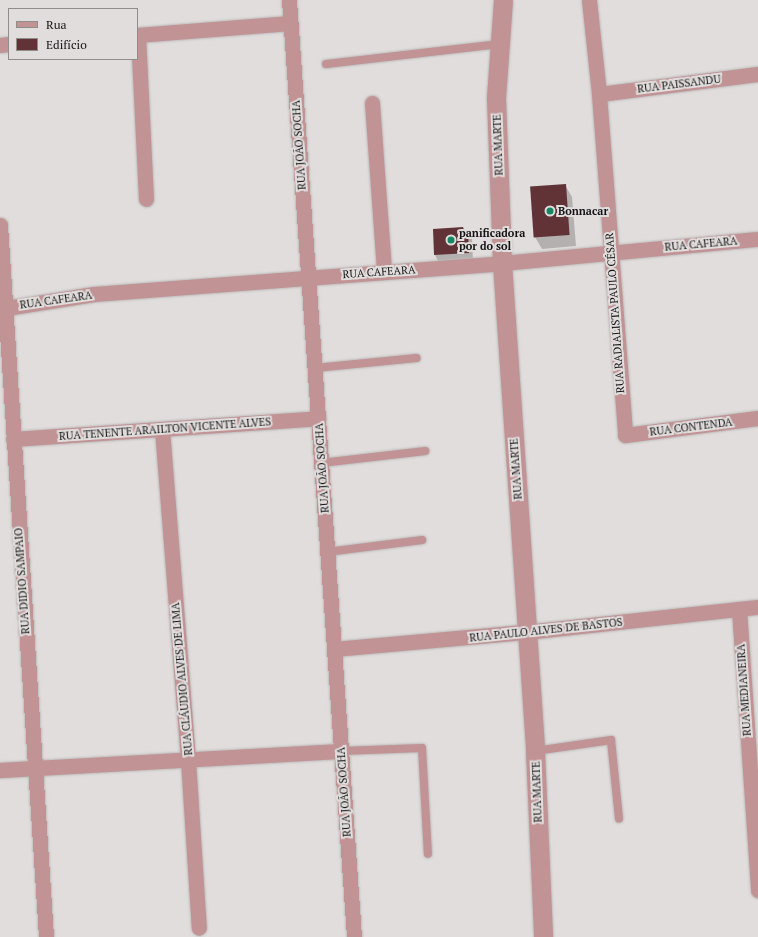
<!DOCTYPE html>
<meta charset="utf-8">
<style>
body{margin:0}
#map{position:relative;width:758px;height:937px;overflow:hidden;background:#e1dddd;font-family:"PT Serif",serif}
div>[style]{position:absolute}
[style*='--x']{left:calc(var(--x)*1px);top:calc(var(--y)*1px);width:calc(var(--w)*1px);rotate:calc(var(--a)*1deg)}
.shadow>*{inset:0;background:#0003}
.building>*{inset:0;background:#613337;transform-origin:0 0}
.roads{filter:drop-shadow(0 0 1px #bcb9b9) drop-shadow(0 0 1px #bcb9b9)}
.service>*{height:8px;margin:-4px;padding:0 4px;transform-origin:4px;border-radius:4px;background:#c19395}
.minor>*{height:15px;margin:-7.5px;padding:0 7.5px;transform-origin:7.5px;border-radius:7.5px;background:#c19395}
.tertiary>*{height:19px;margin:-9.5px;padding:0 9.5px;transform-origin:9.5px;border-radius:9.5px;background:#c19395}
.dots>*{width:11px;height:11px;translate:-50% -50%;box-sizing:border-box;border:2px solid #e1dddd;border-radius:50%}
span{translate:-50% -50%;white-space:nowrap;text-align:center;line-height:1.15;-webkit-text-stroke:4px #e1dddd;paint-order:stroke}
.street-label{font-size:11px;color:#141313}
.poi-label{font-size:11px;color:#141313;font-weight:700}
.left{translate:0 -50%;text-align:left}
.legend{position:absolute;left:8px;top:8px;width:130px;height:52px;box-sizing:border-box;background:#e1dddd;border:1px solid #8f8c8c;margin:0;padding:5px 7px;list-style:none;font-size:12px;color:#141313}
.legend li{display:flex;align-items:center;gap:8px;height:20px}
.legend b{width:20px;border:1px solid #8f8c8c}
</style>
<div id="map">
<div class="shadow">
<div style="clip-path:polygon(565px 185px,572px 197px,576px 246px,542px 249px,535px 237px)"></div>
<div style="clip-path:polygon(463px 228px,472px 238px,473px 261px,439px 263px,435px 255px,434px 230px)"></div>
</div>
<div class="building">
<div style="left:566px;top:184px;width:51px;height:36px;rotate:86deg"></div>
<div style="clip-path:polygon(463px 227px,464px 230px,468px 230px,469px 253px,434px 255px,433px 229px)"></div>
</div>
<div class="roads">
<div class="service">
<div style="--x:326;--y:64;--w:175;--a:-6.6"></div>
<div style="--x:315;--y:368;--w:102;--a:-5.6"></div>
<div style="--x:321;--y:463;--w:105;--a:-6.6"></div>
<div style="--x:327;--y:552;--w:96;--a:-7.2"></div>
<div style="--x:341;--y:751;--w:81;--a:-2.1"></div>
<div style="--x:422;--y:748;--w:106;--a:86.8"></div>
<div style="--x:535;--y:751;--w:77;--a:-8.2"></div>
<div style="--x:611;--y:740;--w:79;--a:84.2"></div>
</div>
<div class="minor">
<div style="--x:289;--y:0;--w:939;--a:86.03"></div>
<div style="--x:589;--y:0;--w:95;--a:83.9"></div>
<div style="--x:599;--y:94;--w:342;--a:85.6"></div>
<div style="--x:625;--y:435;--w:134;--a:-7.3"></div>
<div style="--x:137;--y:35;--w:154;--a:-4.5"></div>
<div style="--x:138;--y:35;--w:164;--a:87.2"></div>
<div style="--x:0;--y:45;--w:9;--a:-6"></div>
<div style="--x:599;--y:94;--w:160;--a:-7.2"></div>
<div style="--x:372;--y:103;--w:168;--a:85.9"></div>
<div style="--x:0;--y:225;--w:713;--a:86.3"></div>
<div style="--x:0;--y:309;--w:95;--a:-9.1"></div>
<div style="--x:94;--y:294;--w:409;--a:-4.3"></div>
<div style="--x:502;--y:263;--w:257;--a:-5.4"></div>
<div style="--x:162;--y:429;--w:332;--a:85.5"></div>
<div style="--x:188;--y:760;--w:168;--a:86.3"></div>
<div style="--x:13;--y:439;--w:306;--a:-3.9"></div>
<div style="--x:739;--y:609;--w:282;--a:86.1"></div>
<div style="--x:334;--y:649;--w:193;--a:-5.1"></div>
<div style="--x:526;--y:632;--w:233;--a:-6.2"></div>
<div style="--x:0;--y:770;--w:342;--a:-3.2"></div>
</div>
<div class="tertiary">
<div style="--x:503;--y:0;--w:98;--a:94.1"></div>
<div style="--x:496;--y:98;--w:165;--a:87.9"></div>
<div style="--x:502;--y:263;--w:489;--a:86.1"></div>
<div style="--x:535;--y:751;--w:186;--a:87.5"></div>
</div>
</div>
<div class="dots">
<div style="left:550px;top:211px;background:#198663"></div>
<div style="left:451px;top:240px;background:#198663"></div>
</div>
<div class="street-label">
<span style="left:679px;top:84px;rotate:-7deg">RUA PAISSANDU</span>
<span style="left:299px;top:145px;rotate:-94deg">RUA JOÃO SOCHA</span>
<span style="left:498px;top:145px;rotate:-92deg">RUA MARTE</span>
<span style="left:701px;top:244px;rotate:-5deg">RUA CAFEARA</span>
<span style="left:379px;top:272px;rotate:-4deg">RUA CAFEARA</span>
<span style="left:56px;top:300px;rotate:-8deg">RUA CAFEARA</span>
<span style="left:615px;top:313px;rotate:-94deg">RUA RADIALISTA PAULO CÉSAR</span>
<span style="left:691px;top:427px;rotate:-7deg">RUA CONTENDA</span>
<span style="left:165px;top:429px;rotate:-4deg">RUA TENENTE ARAILTON VICENTE ALVES</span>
<span style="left:322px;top:468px;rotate:-94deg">RUA JOÃO SOCHA</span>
<span style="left:516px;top:469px;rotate:-94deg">RUA MARTE</span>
<span style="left:22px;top:581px;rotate:-94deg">RUA DIDIO SAMPAIO</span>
<span style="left:546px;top:630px;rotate:-6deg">RUA PAULO ALVES DE BASTOS</span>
<span style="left:182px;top:679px;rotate:-95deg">RUA CLÁUDIO ALVES DE LIMA</span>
<span style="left:744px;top:690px;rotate:-94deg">RUA MEDIANEIRA</span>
<span style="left:344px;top:792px;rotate:-94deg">RUA JOÃO SOCHA</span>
<span style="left:537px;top:792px;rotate:-92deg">RUA MARTE</span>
</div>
<div class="poi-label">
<span class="left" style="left:558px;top:211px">Bonnacar</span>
<span class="left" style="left:459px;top:240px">panificadora<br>por do sol</span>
</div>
<ul class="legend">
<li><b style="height:5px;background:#c19395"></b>Rua</li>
<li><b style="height:11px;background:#613337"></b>Edifício</li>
</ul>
</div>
